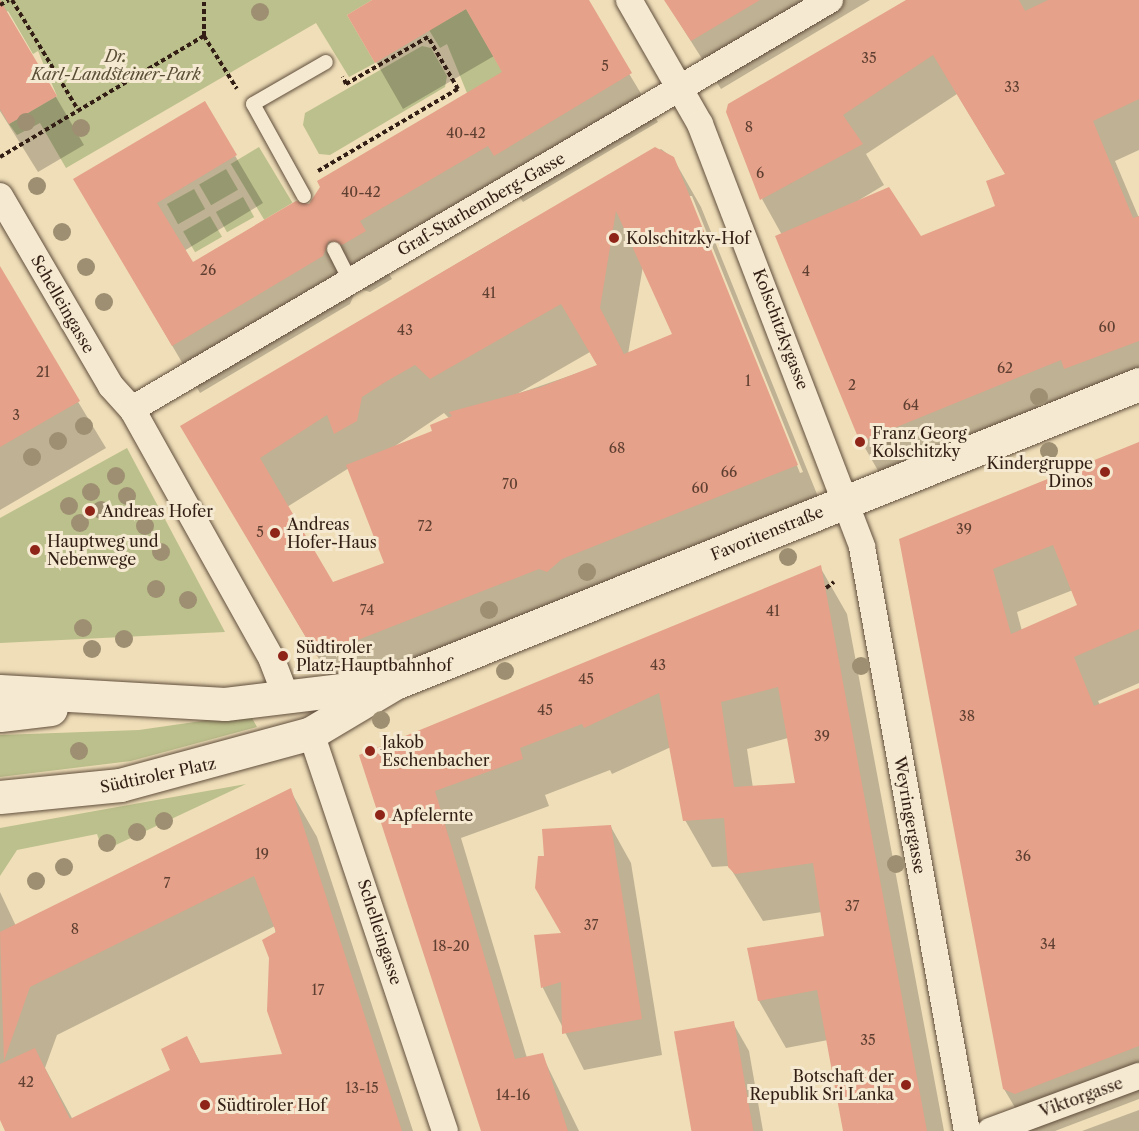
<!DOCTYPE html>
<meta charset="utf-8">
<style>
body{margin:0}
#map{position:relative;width:1139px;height:1131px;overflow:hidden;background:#efdeb8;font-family:"Libre Caslon Text",serif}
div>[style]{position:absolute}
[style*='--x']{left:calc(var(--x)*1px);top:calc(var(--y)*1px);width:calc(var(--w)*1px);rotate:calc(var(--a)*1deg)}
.green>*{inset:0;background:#bcc08c;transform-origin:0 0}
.shadow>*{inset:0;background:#0003}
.building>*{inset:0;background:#e5a189;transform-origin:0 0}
.path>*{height:4px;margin-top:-2px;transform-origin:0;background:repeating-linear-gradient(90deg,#321e14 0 4.5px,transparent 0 7.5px)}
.roads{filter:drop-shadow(0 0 2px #614e3d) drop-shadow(0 0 2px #614e3d)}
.service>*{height:14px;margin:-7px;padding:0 7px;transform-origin:7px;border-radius:7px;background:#f5ead1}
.minor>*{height:26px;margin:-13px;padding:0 13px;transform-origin:13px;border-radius:13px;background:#f5ead1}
.secondary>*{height:33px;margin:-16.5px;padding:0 16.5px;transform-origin:16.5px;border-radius:16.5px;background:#f5ead1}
.trees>*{width:18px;height:18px;margin:-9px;border-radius:50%;background:#9e8f72}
.dots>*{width:16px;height:16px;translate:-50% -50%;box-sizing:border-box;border:3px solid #f5ead1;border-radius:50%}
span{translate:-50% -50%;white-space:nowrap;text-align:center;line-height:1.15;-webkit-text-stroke:6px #f5ead1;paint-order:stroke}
.number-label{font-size:14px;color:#5f3f31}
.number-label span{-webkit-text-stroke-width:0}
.park-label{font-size:16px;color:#5b4f38;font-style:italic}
.street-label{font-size:16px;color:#321e14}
.poi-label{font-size:16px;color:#321e14}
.left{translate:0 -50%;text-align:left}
.right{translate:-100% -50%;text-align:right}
</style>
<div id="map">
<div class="green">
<div style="clip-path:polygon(0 0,372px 0,347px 15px,375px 63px,349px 77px,316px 23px,66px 168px,40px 123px,17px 135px,9px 124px,57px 96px,38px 51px,33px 54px,8px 11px,0 15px)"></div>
<div style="clip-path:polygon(466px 9px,506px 78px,467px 93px,447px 44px,440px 48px,429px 30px)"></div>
<div style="clip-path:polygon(422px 46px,431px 48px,447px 76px,445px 87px,330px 155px,319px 154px,303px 125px,305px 113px)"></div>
<div style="left:259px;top:147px;width:65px;height:33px;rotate:59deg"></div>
<div style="left:226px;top:169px;width:24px;height:31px;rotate:60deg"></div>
<div style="left:194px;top:189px;width:23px;height:31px;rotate:61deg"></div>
<div style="left:243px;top:197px;width:23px;height:31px;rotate:61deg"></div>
<div style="left:210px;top:216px;width:24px;height:31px;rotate:60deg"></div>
<div style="clip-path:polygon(127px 448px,225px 632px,0 643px,0 518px)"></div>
<div style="clip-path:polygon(250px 714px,257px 727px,131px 761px,0 777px,0 735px,139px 730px)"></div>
<div style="clip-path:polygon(246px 784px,103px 851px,97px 834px,17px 850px,0 876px,0 828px)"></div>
</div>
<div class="shadow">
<div style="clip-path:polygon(375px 0,585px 0,658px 122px,523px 202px,516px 192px,386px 269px,392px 279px,370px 292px,357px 288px,350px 304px,200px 393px,103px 228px,204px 103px,263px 203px,184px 251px,192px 264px,310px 205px,504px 73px,494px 56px,403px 109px,349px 15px)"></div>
<div style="clip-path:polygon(665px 0,870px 0,721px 89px)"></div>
<div style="clip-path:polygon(evenodd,909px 0,1139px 0,1139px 150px,1115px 161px,1139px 218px,1139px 388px,884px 481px,861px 441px,782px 235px,762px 199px,909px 0,957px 94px,1006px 175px,997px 206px,920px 238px,856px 202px,884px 185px,866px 154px,957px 94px)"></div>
<div style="clip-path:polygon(7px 13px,84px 145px,38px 172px,0 111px,0 17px)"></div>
<div style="clip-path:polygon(evenodd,661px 149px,673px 158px,701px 207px,825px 514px,346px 705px,182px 427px,512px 231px,661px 149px,688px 196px,692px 196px,803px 472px,800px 473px,688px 196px,661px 149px,643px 266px,674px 335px,628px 354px,643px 266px,661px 149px,590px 352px,598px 366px,517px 394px,590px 352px,661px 149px,444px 413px,450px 419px,434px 432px,389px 450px,444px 413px,661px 149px,349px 468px,386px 564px,333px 584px,287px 507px,349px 468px)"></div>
<div style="clip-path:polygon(0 273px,106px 448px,0 510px)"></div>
<div style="clip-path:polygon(evenodd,1139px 444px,1139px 683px,1098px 701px,1100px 705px,1139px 690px,1139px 1099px,1055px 1131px,1029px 1131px,1004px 1089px,900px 540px,1139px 444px,1073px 590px,1079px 606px,1022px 631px,1017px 612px,1073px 590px)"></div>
<div style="clip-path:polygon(evenodd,820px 567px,847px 614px,944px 1131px,844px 1131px,828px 1040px,786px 1048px,759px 1001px,749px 949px,826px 937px,822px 912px,763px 921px,729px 866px,712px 867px,685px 820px,671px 747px,612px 774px,610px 770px,545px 795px,549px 806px,461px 838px,527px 1058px,542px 1055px,579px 1131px,482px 1131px,361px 756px,820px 567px,788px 738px,797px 785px,753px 788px,747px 749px,788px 738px)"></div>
<div style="clip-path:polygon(evenodd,290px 790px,317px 837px,413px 1131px,6px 1131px,0 1118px,0 892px,16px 926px,290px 790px,275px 926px,284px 1055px,201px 1064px,187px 1038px,172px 1071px,73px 1120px,45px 1068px,57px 1035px,275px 926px)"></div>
<div style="clip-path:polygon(611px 827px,631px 863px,662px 1055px,584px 1070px,543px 988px,536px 937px,563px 934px,546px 857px)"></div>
<div style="clip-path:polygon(733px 1023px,749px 1051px,763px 1131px,694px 1131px)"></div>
<div style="clip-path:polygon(1139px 1110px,1139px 1131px,1082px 1131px)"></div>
</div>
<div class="building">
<div style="clip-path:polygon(0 0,57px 96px,9px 124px,0 109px)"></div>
<div style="clip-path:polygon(372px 0,589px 0,632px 73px,494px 156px,488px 146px,360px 221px,366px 231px,342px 245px,329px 241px,323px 256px,172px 346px,73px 179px,205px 101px,237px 155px,157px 203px,193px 262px,296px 201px,309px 204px,320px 187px,317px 181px,502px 72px,466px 9px,375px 63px,347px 15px)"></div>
<div style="clip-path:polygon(664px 0,760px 0,691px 41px)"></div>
<div style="clip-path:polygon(906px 0,1019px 0,1025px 11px,1048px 0,1139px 0,1139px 99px,1093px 121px,1133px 218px,1139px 216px,1139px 341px,1064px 369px,1061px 360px,860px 442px,775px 236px,889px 187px,921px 236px,995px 206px,986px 181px,1005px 174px,933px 55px,843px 115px,863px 144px,760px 200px,726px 112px,728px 104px)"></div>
<div style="clip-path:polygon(evenodd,655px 147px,674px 157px,798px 465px,562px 559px,547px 572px,539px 569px,317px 656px,180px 426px,655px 147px,616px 211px,672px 334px,624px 354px,600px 308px,616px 211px,655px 147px,561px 304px,597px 365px,541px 387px,449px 412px,452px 416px,430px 425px,432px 431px,346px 465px,384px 563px,333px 582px,260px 458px,327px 415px,334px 434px,357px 421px,362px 397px,387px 381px,415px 365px,430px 379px,561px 304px)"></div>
<div style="clip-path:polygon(0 266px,80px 401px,0 447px)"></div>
<div style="clip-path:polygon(evenodd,1139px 442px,1139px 629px,1074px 657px,1094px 706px,1139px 688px,1139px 1046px,1015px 1094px,1003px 1089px,899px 539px,1139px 442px,1053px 545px,1077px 605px,1011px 634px,993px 569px,1053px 545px)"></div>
<div style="clip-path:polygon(evenodd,821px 565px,927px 1131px,843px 1131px,817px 990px,758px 1001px,747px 948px,824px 936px,813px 863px,735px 874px,728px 867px,724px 818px,683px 821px,659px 693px,584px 728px,582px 724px,520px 748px,523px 759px,435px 791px,515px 1059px,543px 1053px,568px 1131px,481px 1131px,359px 755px,821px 565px,778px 687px,795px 783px,734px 787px,721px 702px,778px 687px)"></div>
<div style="clip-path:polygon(291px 788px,402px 1131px,5px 1131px,0 1120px,0 1064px,35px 1048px,70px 1119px,170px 1070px,161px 1049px,187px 1036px,200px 1063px,282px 1054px,267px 1011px,269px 958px,262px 940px,276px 932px,254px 876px,30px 987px,4px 1061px,0 932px)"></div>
<div style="clip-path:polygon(611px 825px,642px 1019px,562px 1034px,561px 982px,541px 988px,534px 935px,561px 933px,535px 888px,538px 856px,544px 856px,542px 829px)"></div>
<div style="left:734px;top:1021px;width:112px;height:61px;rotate:80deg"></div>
</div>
<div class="path">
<div style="--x:12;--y:0;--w:128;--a:59"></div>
<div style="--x:0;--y:5;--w:10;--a:-29"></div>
<div style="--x:204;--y:36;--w:62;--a:58.1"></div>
<div style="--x:0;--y:157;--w:237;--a:-30.7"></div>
<div style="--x:204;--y:36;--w:36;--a:-90"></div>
<div style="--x:318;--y:171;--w:162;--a:-30.4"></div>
<div style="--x:458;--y:89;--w:60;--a:-120"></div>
<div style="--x:428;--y:37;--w:95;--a:150.2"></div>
<div style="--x:346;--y:84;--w:8;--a:-113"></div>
<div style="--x:826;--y:588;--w:10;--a:-37"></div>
</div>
<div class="roads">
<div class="service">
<div style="--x:304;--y:196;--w:105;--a:-119"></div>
<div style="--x:253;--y:104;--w:84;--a:-29.9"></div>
<div style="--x:334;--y:249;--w:36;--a:63"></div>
</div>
<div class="minor">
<div style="--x:629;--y:0;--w:143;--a:60.2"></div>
<div style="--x:700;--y:124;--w:453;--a:69"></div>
<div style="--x:862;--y:547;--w:593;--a:79.81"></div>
<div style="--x:0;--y:196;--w:220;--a:59.7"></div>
<div style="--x:111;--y:386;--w:31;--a:48"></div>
<div style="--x:132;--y:409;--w:287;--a:60.8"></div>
<div style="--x:272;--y:660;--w:40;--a:69"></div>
<div style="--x:132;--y:409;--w:809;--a:-30.37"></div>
<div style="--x:311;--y:733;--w:420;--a:71.4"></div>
<div style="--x:990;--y:1131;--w:159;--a:-20.3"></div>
</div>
<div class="secondary">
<div style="--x:0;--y:691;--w:225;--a:3.3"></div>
<div style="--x:225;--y:704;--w:157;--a:-6.9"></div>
<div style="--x:0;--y:715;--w:51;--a:-6.7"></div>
<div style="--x:0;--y:797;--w:121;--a:-5.7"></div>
<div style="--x:120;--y:785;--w:198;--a:-15.2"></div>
<div style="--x:311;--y:733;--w:98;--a:-30.8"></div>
<div style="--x:395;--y:683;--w:802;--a:-21.89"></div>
</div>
</div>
<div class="trees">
<div style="left:260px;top:12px"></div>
<div style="left:26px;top:122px"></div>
<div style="left:81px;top:128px"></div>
<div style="left:37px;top:186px"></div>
<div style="left:62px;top:232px"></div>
<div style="left:86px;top:267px"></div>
<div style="left:104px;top:302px"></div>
<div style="left:1039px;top:397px"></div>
<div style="left:84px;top:426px"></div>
<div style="left:58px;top:441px"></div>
<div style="left:890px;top:448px"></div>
<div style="left:1049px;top:451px"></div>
<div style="left:32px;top:457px"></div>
<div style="left:116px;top:476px"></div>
<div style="left:91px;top:492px"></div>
<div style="left:127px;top:496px"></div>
<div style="left:69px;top:506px"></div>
<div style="left:101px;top:510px"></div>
<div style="left:80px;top:523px"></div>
<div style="left:145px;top:526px"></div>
<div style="left:161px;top:552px"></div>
<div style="left:788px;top:557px"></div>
<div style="left:587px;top:572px"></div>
<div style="left:156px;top:589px"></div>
<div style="left:188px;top:600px"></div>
<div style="left:489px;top:610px"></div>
<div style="left:83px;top:628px"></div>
<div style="left:124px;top:639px"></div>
<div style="left:92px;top:649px"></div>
<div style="left:861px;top:666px"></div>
<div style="left:505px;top:671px"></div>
<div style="left:381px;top:720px"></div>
<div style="left:79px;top:751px"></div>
<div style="left:164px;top:821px"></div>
<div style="left:137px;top:832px"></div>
<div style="left:107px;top:843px"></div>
<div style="left:896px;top:864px"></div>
<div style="left:64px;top:867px"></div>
<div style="left:36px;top:881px"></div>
</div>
<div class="dots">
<div style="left:614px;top:238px;background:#8f2418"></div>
<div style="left:860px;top:442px;background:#8f2418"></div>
<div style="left:1105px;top:472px;background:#8f2418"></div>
<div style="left:90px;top:511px;background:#8f2418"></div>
<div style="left:275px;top:533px;background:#8f2418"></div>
<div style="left:35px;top:550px;background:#8f2418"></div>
<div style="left:283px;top:656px;background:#8f2418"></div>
<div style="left:370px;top:751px;background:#8f2418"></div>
<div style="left:380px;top:815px;background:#8f2418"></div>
<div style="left:906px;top:1085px;background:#8f2418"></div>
<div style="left:205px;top:1105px;background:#8f2418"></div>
</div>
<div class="number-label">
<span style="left:869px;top:58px">35</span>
<span style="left:605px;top:66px">5</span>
<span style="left:1012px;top:87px">33</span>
<span style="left:749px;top:127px">8</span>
<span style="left:466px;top:133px">40-42</span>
<span style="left:760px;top:173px">6</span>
<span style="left:361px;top:192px">40-42</span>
<span style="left:208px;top:270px">26</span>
<span style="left:806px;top:271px">4</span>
<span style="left:489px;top:293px">41</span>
<span style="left:1107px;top:327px">60</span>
<span style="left:405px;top:330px">43</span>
<span style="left:1005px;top:368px">62</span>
<span style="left:43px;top:372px">21</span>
<span style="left:748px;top:381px">1</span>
<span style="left:852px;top:385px">2</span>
<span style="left:911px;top:405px">64</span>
<span style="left:16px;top:415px">3</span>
<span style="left:617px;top:448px">68</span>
<span style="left:729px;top:472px">66</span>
<span style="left:510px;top:484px">70</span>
<span style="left:700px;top:488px">60</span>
<span style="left:425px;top:526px">72</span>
<span style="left:964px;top:529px">39</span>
<span style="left:260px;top:532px">5</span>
<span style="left:367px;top:610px">74</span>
<span style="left:773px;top:611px">41</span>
<span style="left:658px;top:665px">43</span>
<span style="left:586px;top:679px">45</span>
<span style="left:545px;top:710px">45</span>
<span style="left:967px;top:716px">38</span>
<span style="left:822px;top:736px">39</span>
<span style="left:262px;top:854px">19</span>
<span style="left:1023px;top:856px">36</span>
<span style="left:167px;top:883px">7</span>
<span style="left:852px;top:906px">37</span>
<span style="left:591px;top:925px">37</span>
<span style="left:75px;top:929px">8</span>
<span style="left:1048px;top:944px">34</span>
<span style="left:451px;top:946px">18-20</span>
<span style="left:318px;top:990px">17</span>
<span style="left:868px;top:1040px">35</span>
<span style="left:26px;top:1082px">42</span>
<span style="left:362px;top:1088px">13-15</span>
<span style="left:513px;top:1095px">14-16</span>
</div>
<div class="park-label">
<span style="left:116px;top:65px">Dr.<br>Karl-Landsteiner-Park</span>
</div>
<div class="street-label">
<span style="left:481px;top:204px;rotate:-30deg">Graf-Starhemberg-Gasse</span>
<span style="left:63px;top:304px;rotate:60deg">Schelleingasse</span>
<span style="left:781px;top:329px;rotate:69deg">Kolschitzkygasse</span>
<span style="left:767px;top:533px;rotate:-22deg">Favoritenstraße</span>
<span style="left:158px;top:775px;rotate:-12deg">Südtiroler Platz</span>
<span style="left:910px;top:815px;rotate:80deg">Weyringergasse</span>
<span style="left:380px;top:932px;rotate:72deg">Schelleingasse</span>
<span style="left:1081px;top:1097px;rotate:-20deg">Viktorgasse</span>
</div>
<div class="poi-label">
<span class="left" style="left:626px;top:238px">Kolschitzky-Hof</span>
<span class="left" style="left:872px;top:442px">Franz Georg<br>Kolschitzky</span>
<span class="right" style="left:1093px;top:472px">Kindergruppe<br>Dinos</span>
<span class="left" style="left:102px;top:511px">Andreas Hofer</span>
<span class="left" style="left:287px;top:533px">Andreas<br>Hofer-Haus</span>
<span class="left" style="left:47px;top:550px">Hauptweg und<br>Nebenwege</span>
<span class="left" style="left:296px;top:656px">Südtiroler<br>Platz-Hauptbahnhof</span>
<span class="left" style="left:382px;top:751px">Jakob<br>Eschenbacher</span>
<span class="left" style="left:392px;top:815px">Apfelernte</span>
<span class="right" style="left:894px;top:1085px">Botschaft der<br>Republik Sri Lanka</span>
<span class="left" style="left:217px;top:1105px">Südtiroler Hof</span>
</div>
</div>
